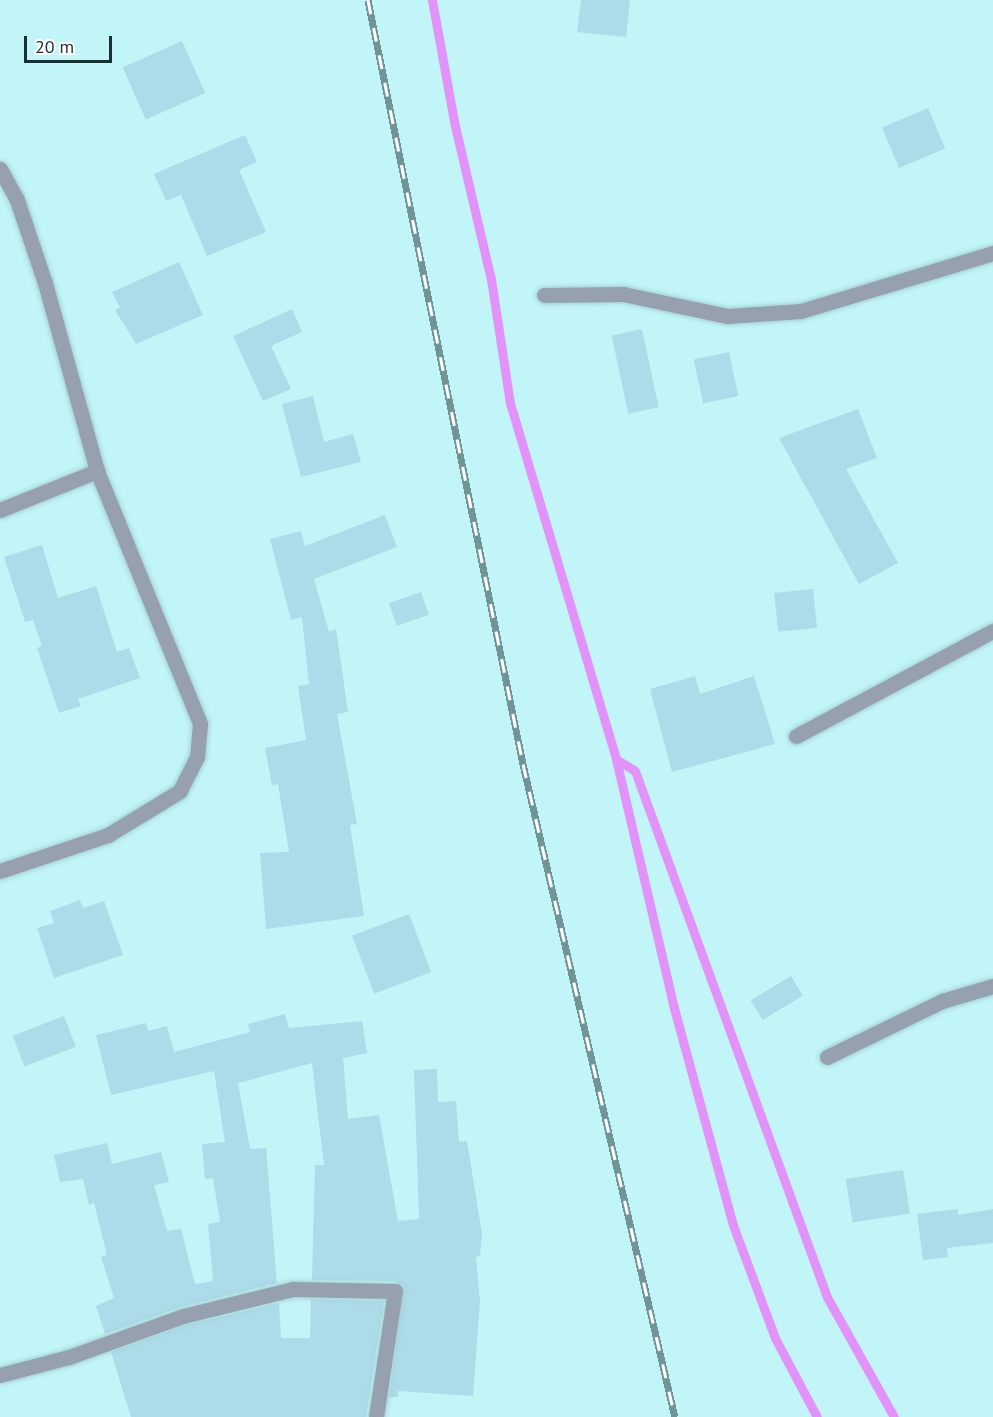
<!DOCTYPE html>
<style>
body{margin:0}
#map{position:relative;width:993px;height:1417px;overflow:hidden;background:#c2f5f7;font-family:"PT Sans",sans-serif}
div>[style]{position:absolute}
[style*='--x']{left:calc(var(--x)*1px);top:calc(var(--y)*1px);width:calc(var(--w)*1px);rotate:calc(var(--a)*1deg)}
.stream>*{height:9px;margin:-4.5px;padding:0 4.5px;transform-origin:4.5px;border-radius:4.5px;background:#e193fa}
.building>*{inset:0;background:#acdbe9;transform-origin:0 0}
.roads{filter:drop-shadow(0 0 2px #a4d1d3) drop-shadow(0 0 2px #a4d1d3)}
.minor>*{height:15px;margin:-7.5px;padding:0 7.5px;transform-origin:7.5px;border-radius:7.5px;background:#96a0ae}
.rail>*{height:7px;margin-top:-3.5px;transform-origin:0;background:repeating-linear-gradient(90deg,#fff 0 14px,#719596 0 28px);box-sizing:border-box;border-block:2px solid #719596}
span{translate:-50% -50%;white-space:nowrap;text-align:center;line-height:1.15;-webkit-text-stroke:4.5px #fff;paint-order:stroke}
.scale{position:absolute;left:24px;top:36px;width:88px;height:27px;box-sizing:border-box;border:3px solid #1a2f2f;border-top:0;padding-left:8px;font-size:18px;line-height:21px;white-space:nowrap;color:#1a2f2f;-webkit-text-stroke:4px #fff;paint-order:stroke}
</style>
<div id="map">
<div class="stream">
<div style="--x:432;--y:0;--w:128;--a:79.7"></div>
<div style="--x:455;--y:126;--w:157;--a:76.8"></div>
<div style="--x:491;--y:279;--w:125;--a:81.3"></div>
<div style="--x:510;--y:403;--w:371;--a:73.4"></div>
<div style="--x:616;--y:759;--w:256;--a:76.9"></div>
<div style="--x:674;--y:1008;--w:225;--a:74.8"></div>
<div style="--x:733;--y:1225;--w:121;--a:69.6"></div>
<div style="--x:775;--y:1338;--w:89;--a:62"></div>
<div style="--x:616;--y:759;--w:22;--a:32"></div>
<div style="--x:635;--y:771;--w:560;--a:69.95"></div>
<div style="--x:827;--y:1297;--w:137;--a:60.8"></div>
</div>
<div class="building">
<div style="clip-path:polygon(581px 0,630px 0,626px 37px,577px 32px)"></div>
<div style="left:182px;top:41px;width:57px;height:65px;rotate:66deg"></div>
<div style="left:928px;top:108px;width:44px;height:50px;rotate:67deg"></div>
<div style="clip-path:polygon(245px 135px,257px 162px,239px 170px,266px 232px,207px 256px,181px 195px,166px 201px,154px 174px)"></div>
<div style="clip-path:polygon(179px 262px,203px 315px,136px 344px,115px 310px,120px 308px,112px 292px)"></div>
<div style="clip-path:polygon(292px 309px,302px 332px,271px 346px,291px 389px,263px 401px,233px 336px)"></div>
<div style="left:642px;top:329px;width:80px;height:31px;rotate:78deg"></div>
<div style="left:729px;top:352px;width:45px;height:36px;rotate:78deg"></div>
<div style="clip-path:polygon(313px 396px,324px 442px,353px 434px,361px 462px,301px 477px,282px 404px)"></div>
<div style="clip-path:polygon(858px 409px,877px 458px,846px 469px,898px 563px,859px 584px,779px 438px)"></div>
<div style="clip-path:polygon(385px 515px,397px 547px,314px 579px,329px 632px,336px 629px,348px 712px,337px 714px,357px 824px,350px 825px,364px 916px,266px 929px,260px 853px,289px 852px,278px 784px,272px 785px,265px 748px,306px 740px,298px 686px,309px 684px,302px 617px,291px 620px,270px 539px,301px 531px,305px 546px)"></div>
<div style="clip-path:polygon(42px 545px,58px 598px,96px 586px,117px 652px,129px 648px,140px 678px,78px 699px,81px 706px,59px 713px,37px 648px,42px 646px,33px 620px,25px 622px,4px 557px)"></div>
<div style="left:813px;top:589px;width:39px;height:39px;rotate:84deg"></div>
<div style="left:421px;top:592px;width:24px;height:34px;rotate:71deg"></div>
<div style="clip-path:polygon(695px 676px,700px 694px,754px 676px,775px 744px,672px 772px,650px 689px)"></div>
<div style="clip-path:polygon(80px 900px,83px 908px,104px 901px,123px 955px,54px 978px,37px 928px,54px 923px,50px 911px)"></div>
<div style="left:409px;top:914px;width:62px;height:61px;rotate:69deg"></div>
<div style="left:791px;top:976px;width:23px;height:47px;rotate:59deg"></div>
<div style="clip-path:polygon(285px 1014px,289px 1028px,362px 1021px,367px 1053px,343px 1058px,348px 1119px,379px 1115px,398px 1221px,419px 1219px,414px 1070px,437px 1069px,438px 1102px,456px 1101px,459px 1142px,467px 1141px,482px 1234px,480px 1256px,476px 1257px,480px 1301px,473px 1396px,398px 1391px,398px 1397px,389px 1397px,404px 1287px,395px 1281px,312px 1280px,315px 1165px,324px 1165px,312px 1063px,238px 1083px,250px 1149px,266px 1148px,277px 1283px,181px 1307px,105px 1334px,96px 1306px,114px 1298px,101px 1257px,107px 1255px,94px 1203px,89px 1205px,83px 1179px,60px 1182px,54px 1155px,107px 1143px,112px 1164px,161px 1152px,169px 1182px,154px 1185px,167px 1231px,181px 1229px,195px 1284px,213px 1281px,208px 1224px,220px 1222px,213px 1178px,205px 1179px,202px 1144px,225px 1142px,214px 1071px,111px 1095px,96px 1035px,146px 1023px,148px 1031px,167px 1026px,174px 1052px,250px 1032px,248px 1024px)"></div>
<div style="left:64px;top:1016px;width:33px;height:55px;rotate:69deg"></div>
<div style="left:903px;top:1170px;width:44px;height:58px;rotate:81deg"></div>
<div style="clip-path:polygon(958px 1209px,958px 1215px,993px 1209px,993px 1243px,947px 1248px,948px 1257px,923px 1260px,917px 1214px)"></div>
<div style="clip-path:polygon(311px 1299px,384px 1301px,366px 1417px,131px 1417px,111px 1352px,186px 1325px,279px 1303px,281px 1338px,310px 1338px)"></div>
</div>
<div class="roads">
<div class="minor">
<div style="--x:0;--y:169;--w:35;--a:61"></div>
<div style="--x:17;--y:200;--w:88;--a:71.4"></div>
<div style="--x:45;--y:283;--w:195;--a:74.5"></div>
<div style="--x:97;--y:471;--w:273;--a:67.8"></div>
<div style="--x:200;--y:724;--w:33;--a:95"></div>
<div style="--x:197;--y:757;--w:38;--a:117"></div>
<div style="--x:180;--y:791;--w:84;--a:148.6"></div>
<div style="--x:108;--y:835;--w:114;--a:161.6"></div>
<div style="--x:544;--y:295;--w:79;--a:-0.7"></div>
<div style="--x:623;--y:294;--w:106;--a:11.9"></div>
<div style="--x:727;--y:316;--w:74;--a:-3.9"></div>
<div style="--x:801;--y:311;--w:201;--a:-16.8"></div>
<div style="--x:0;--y:510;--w:105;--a:-21.9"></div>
<div style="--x:796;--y:736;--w:223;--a:-28.1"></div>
<div style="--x:827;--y:1057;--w:128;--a:-26"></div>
<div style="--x:942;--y:1001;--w:53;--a:-16.4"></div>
<div style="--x:0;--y:1375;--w:71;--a:-14.6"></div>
<div style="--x:69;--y:1357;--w:121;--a:-19.8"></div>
<div style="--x:183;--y:1316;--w:113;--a:-13.8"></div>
<div style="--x:293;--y:1289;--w:102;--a:1.1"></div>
<div style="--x:395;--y:1291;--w:127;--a:98.6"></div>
</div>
</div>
<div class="rail">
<div style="--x:368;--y:0;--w:780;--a:78.53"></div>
<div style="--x:523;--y:764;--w:670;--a:76.9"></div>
</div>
<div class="scale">20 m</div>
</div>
